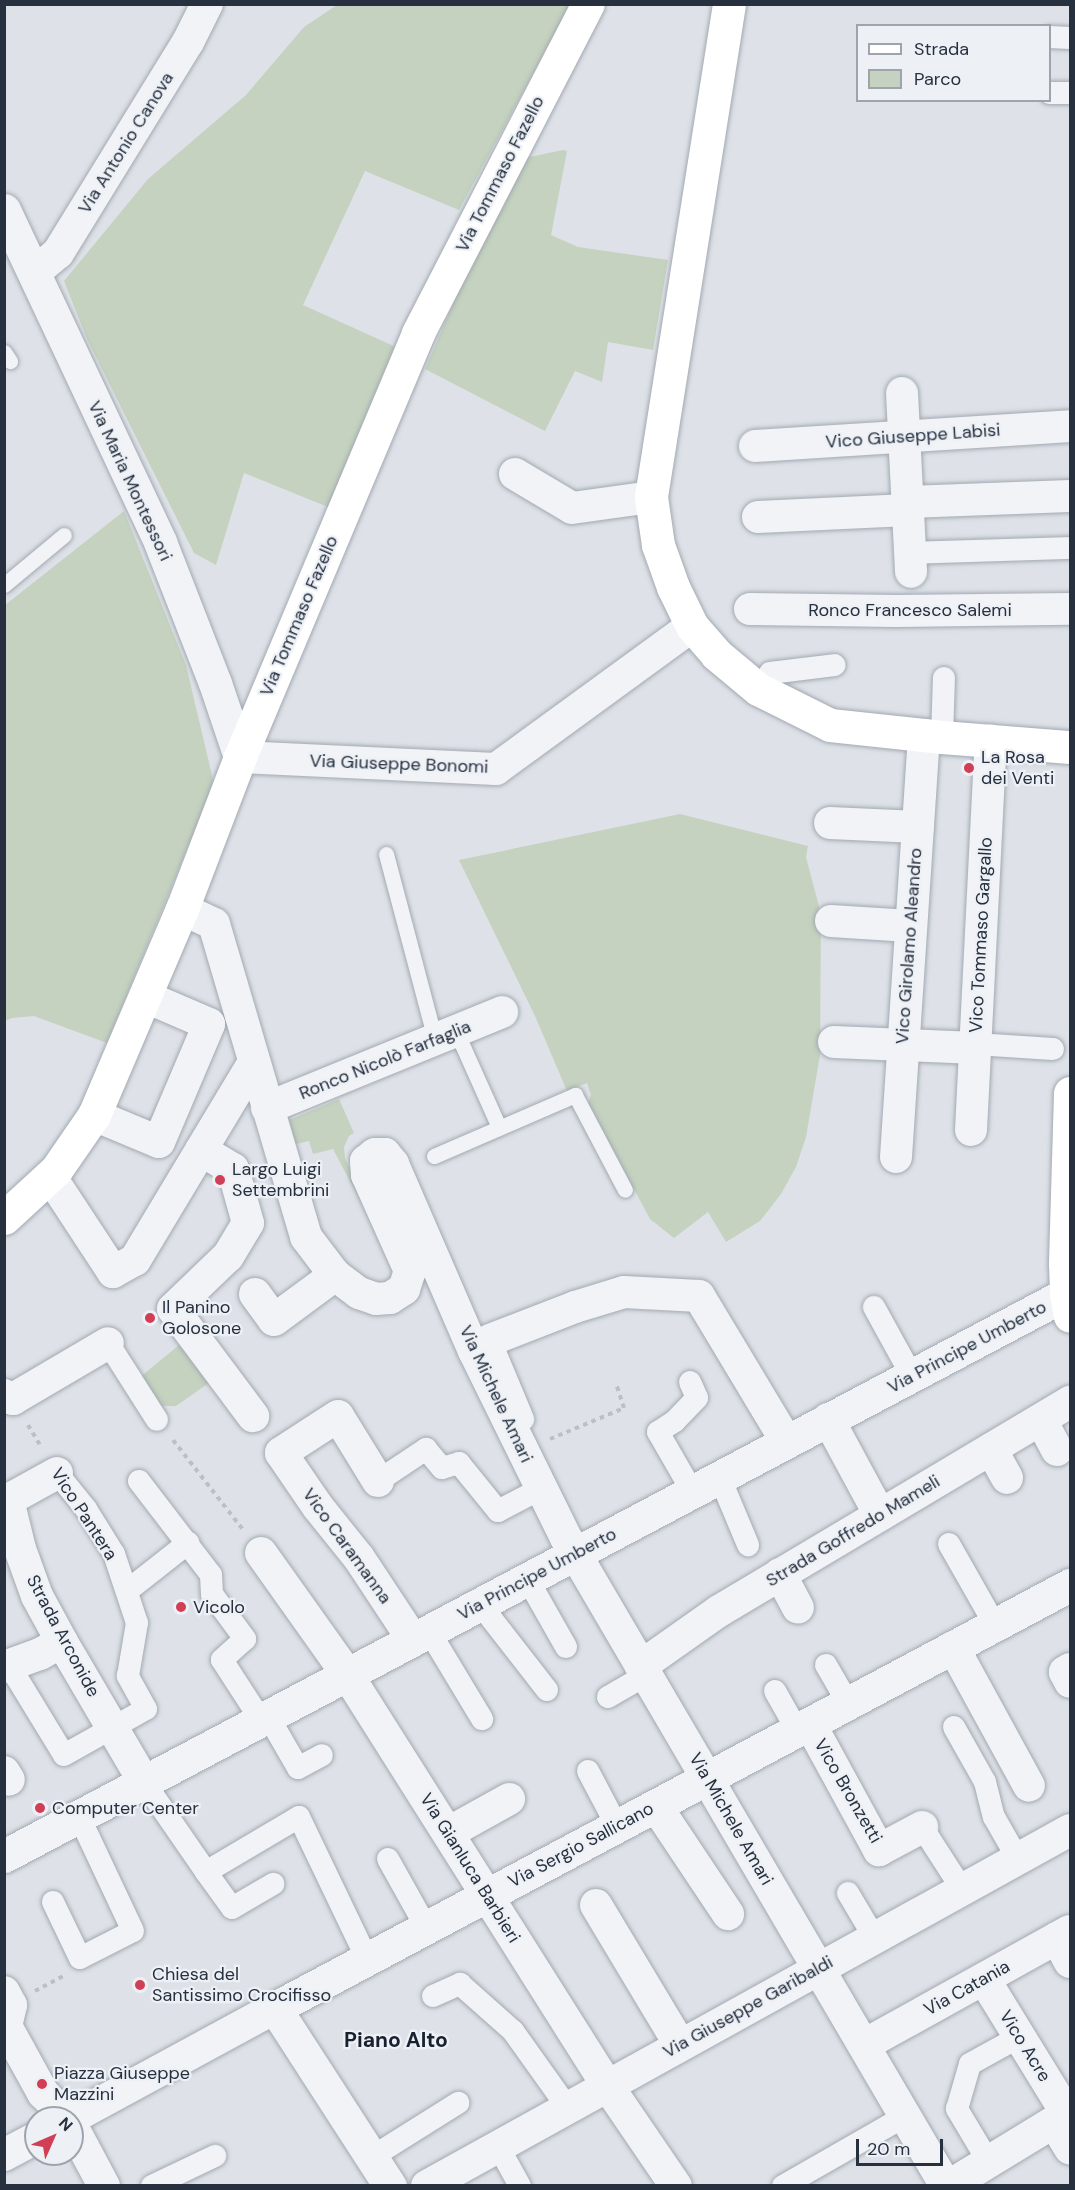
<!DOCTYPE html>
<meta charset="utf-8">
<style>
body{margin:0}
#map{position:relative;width:1075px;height:2190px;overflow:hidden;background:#dee2e8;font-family:"DM Sans",sans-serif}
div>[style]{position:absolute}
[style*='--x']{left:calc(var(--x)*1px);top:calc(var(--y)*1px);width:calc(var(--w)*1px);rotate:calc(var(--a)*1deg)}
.green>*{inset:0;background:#c4d2bf}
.path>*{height:4px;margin-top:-2px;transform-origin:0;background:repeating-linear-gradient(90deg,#bcc0c6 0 4.5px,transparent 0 9px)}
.roads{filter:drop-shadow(0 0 2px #a3a9b2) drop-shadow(0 0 2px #a3a9b2)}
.service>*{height:15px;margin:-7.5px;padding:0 7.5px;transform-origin:7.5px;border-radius:7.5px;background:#f1f3f6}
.pedestrian>*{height:22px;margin:-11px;padding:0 11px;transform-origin:11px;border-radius:11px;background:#f1f3f6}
.minor>*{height:32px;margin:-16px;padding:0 16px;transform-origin:16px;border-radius:16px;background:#f1f3f6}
.tertiary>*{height:33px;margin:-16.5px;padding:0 16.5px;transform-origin:16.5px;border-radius:16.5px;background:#f1f3f6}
.secondary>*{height:33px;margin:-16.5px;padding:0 16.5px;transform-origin:16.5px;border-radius:16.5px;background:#fff}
.dots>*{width:16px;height:16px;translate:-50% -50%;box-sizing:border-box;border:3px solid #edf1f6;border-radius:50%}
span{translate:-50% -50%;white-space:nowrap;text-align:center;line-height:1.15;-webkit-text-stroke:4.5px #edf1f6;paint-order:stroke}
.street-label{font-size:18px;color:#27303f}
.poi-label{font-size:18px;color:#27303f}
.left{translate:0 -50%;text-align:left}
.quarter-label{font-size:21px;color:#192130;font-weight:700}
.frame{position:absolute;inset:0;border:6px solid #27303f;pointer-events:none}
.legend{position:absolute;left:856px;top:24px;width:195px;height:78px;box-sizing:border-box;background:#edf1f6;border:2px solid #9ea4ad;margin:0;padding:8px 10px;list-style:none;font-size:18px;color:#27303f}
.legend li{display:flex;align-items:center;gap:12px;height:30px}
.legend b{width:30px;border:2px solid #9ea4ad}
.north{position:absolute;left:24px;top:2106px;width:60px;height:60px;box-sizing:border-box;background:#edf1f6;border:2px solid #9ea4ad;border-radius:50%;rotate:45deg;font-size:16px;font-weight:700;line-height:24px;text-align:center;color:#27303f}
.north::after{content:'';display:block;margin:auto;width:21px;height:27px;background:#d13e55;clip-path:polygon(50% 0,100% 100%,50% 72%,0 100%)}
.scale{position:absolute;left:856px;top:2139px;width:87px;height:27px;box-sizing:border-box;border:3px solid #27303f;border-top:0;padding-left:8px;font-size:18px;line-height:21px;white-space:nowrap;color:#27303f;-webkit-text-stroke:4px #edf1f6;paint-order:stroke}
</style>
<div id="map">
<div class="green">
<div style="clip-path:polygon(337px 5px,570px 5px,459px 210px,365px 171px,303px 305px,398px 348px,328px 507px,244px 473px,216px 565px,194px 553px,87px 339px,64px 281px,148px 179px,246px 95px,304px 27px)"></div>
<div style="clip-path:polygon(563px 150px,567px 151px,551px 235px,578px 247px,668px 260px,653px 350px,608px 342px,602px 382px,575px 371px,545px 431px,425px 369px,485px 229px,520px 159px)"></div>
<div style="clip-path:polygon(124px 511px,186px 665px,214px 784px,107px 1043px,34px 1016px,12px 1018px,5px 1021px,5px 605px)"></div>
<div style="clip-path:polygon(680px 814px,808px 846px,806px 857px,821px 914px,820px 1055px,806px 1137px,796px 1167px,781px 1194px,760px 1221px,726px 1242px,708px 1212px,674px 1238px,650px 1219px,588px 1103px,591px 1095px,587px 1083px,567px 1091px,535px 1016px,459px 860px)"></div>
<div style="clip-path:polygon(339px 1099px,354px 1133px,349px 1136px,344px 1147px,345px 1158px,362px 1198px,360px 1200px,333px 1149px,313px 1154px,309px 1141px,296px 1144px,292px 1141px,287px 1121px)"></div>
<div style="clip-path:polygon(184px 1341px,213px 1380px,176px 1406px,159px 1406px,140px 1377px)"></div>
</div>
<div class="path">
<div style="--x:28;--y:1425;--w:26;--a:59"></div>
<div style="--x:550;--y:1439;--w:80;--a:-22.7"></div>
<div style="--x:624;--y:1408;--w:23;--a:-108"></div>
<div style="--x:173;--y:1440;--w:115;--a:52"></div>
<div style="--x:35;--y:1991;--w:32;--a:-28"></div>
</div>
<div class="roads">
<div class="service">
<div style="--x:4;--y:352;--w:11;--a:56"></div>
<div style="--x:4;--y:585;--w:78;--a:-39.8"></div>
<div style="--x:386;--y:854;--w:192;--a:75.2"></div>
<div style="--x:456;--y:1031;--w:105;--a:65.9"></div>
<div style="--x:434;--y:1156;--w:154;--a:-23.4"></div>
<div style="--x:575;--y:1095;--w:107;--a:62.2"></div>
</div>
<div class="pedestrian">
<div style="--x:1050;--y:37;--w:20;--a:3"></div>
<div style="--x:1050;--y:93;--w:20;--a:0"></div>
<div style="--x:910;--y:553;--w:160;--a:-1.8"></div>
<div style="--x:770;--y:673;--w:65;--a:-7"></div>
<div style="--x:942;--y:737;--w:59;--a:-88.1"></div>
<div style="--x:976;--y:1044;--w:77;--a:3.7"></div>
<div style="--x:874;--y:1307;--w:79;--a:61.2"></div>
<div style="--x:490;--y:1340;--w:86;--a:67.3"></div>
<div style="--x:108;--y:1343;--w:91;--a:57.5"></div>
<div style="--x:690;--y:1382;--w:17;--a:66"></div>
<div style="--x:697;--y:1398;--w:32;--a:134"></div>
<div style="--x:675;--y:1421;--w:20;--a:147"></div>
<div style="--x:658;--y:1432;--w:68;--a:60"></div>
<div style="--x:720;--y:1478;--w:73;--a:67.3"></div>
<div style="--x:139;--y:1481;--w:118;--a:52.5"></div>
<div style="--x:211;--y:1575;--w:19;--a:87"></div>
<div style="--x:212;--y:1594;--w:56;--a:53.7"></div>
<div style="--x:245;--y:1639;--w:31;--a:138"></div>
<div style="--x:222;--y:1660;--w:72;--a:57"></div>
<div style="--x:378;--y:1481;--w:58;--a:-33.7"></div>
<div style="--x:426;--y:1449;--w:25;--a:50"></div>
<div style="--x:442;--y:1468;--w:18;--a:-16"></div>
<div style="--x:459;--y:1463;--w:62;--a:50.9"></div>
<div style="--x:498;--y:1511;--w:47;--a:-27.6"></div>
<div style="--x:949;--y:1544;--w:93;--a:60.4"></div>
<div style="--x:528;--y:1580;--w:77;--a:60.4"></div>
<div style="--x:127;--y:1591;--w:78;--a:-38.2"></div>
<div style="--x:480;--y:1604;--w:109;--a:52.1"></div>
<div style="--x:429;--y:1631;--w:103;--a:58.9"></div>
<div style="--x:9;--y:1665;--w:105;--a:58.6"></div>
<div style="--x:64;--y:1755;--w:94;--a:-29.3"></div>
<div style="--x:146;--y:1709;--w:38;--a:-119"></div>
<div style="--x:128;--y:1676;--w:54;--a:-80.4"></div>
<div style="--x:137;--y:1623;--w:73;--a:-108.4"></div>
<div style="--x:114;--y:1554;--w:53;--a:-121.9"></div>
<div style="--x:86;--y:1509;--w:46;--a:-128.9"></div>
<div style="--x:826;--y:1665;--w:44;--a:59.9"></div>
<div style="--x:775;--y:1691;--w:45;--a:60.6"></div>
<div style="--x:608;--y:1697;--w:44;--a:-30.1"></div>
<div style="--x:268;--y:1716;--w:60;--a:60"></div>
<div style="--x:298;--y:1768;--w:27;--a:-28"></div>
<div style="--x:954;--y:1727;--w:63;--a:60.6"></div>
<div style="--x:985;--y:1782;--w:36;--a:76"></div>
<div style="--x:994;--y:1817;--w:48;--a:60.3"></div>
<div style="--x:588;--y:1771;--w:62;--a:62.2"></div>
<div style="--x:144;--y:1782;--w:109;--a:55.4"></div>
<div style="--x:206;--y:1872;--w:108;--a:-30.6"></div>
<div style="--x:299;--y:1817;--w:157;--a:64.4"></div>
<div style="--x:922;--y:1827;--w:74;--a:57.2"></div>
<div style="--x:388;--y:1859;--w:78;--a:60.8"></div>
<div style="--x:206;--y:1872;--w:44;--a:54.2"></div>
<div style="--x:232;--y:1908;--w:48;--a:-30.3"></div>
<div style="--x:848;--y:1893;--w:51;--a:59.4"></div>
<div style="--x:53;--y:1902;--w:62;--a:64.3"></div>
<div style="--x:80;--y:1958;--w:59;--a:-27"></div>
<div style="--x:133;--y:1931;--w:127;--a:-115.2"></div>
<div style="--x:433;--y:1996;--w:30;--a:-24"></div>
<div style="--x:460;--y:1984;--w:71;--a:41.6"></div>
<div style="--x:513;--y:2031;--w:95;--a:54.5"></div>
<div style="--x:498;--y:2146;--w:46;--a:61.2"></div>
<div style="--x:372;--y:2157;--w:102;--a:-32.1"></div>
<div style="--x:988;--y:2161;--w:61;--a:-120.8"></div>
<div style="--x:957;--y:2109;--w:47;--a:-73.9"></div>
<div style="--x:970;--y:2064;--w:56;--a:-28.9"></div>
<div style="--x:152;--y:2186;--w:70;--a:-25.5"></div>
<div style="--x:783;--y:2186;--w:141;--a:-29.8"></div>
</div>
<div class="minor">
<div style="--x:34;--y:273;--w:31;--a:-40"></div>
<div style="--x:58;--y:253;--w:248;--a:-58.4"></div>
<div style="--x:188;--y:42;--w:42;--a:-63.4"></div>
<div style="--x:902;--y:393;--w:179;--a:87.1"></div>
<div style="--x:755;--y:446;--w:316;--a:-3.6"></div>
<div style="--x:515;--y:474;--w:66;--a:30.8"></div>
<div style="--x:572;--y:508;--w:80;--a:-7.9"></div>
<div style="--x:908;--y:502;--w:162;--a:-2.1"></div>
<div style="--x:758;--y:517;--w:150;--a:-2.7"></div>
<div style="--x:750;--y:609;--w:146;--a:0.8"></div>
<div style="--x:896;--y:611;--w:174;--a:-0.7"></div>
<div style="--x:240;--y:757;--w:256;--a:2.7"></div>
<div style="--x:496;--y:769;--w:243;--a:-36.1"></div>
<div style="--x:830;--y:823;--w:88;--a:2.6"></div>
<div style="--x:182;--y:909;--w:35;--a:25"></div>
<div style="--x:214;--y:924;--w:326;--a:73.6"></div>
<div style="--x:306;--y:1237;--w:48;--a:52.7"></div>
<div style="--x:335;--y:1275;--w:30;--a:37"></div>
<div style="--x:359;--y:1293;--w:18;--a:19"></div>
<div style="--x:376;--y:1299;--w:14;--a:-4"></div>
<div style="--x:390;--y:1298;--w:17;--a:-33"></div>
<div style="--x:404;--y:1289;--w:19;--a:-72"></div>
<div style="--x:410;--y:1271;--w:105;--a:-114.1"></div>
<div style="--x:367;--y:1175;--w:14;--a:-94"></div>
<div style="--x:366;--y:1161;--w:11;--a:-38"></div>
<div style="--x:375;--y:1154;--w:10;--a:0"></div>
<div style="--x:385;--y:1154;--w:13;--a:51"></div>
<div style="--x:393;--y:1164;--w:204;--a:66.6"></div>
<div style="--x:474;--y:1351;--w:208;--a:63.8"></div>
<div style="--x:566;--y:1538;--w:751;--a:59.61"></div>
<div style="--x:831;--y:921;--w:79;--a:3.6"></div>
<div style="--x:834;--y:1042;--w:142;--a:2.4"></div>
<div style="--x:267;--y:1108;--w:254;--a:-22.2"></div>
<div style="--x:94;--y:1115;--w:70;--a:22.6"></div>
<div style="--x:159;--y:1142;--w:128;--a:-67"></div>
<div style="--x:209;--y:1024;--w:69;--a:-156.8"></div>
<div style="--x:971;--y:1130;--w:390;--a:-87.1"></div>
<div style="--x:201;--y:1150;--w:37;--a:31"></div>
<div style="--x:233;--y:1169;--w:56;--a:74.5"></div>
<div style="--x:248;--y:1223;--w:39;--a:121"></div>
<div style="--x:228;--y:1256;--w:76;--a:136.1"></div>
<div style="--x:173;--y:1309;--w:134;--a:53.2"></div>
<div style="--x:896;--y:1157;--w:423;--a:-86.2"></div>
<div style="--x:50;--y:1176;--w:115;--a:56.7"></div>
<div style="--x:113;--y:1272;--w:25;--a:-29"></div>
<div style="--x:135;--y:1260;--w:231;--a:-59"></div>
<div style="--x:255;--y:1294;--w:32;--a:54"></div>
<div style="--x:274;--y:1320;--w:76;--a:-36.4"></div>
<div style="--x:490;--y:1340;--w:91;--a:-21.2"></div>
<div style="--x:575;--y:1307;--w:51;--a:-17"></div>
<div style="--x:624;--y:1292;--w:75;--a:3.1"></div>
<div style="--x:699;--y:1296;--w:169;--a:59"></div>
<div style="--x:4;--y:1395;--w:10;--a:24"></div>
<div style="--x:13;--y:1399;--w:110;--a:-30.5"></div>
<div style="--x:828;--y:1419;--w:109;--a:61.6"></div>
<div style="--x:1041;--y:1420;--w:34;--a:62"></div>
<div style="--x:991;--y:1449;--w:33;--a:61"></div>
<div style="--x:57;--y:1473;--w:56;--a:151.1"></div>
<div style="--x:8;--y:1500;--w:50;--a:76.2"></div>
<div style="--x:20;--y:1549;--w:50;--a:70.1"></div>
<div style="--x:37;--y:1596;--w:52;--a:61.5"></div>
<div style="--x:62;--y:1642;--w:162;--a:59.6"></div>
<div style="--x:378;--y:1481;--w:76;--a:-121.6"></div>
<div style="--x:338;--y:1416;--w:68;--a:147"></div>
<div style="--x:281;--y:1453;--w:65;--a:55.6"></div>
<div style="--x:318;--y:1507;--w:65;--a:51.2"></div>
<div style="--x:359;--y:1558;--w:98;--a:56.6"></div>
<div style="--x:261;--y:1553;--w:148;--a:54.6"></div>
<div style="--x:347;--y:1674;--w:486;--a:57.7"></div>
<div style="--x:607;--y:2085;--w:122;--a:55.7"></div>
<div style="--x:780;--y:1574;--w:38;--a:62"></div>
<div style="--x:953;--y:1647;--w:158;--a:61.3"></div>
<div style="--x:641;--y:1666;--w:95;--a:-35.2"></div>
<div style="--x:719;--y:1611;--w:409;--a:-30.8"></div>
<div style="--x:4;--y:1667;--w:38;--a:-20"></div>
<div style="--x:40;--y:1654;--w:25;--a:-29"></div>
<div style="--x:1070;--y:1669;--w:6;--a:149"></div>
<div style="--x:1065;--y:1672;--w:11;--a:63"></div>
<div style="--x:810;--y:1724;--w:144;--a:61.3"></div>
<div style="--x:879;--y:1850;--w:49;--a:-28.1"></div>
<div style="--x:4;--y:1772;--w:9;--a:58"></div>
<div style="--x:656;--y:1806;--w:130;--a:56.3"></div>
<div style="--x:448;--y:1833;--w:70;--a:-29.1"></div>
<div style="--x:596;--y:1905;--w:163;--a:59"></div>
<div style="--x:1057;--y:1938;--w:27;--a:62"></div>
<div style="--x:984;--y:1979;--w:158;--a:58.4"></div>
<div style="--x:4;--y:1992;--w:15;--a:62"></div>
<div style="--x:11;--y:2005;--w:22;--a:103"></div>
<div style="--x:6;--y:2026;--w:77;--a:61.1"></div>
<div style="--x:43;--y:2093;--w:35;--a:46"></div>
<div style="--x:864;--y:2045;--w:235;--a:-29"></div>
<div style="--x:72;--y:2118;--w:231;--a:-28.5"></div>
<div style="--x:1054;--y:2122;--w:31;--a:59"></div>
<div style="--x:72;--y:2126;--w:68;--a:61.9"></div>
<div style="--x:4;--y:2155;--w:36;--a:-28"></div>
<div style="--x:427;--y:2186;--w:735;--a:-28.97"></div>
<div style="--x:949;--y:2186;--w:142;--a:-31.4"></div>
</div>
<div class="tertiary">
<div style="--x:4;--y:210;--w:367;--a:64.8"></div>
<div style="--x:160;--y:542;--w:151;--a:68.7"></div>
<div style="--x:215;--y:683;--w:78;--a:71.3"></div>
<div style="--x:4;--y:1856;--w:1202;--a:-27.89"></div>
<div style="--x:390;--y:2186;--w:212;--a:-122.9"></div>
<div style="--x:275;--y:2008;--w:901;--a:-28.02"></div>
</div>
<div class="secondary">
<div style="--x:729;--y:4;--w:499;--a:99"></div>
<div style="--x:651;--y:497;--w:49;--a:81.7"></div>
<div style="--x:658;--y:545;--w:45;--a:70.3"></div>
<div style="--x:673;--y:587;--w:43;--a:64"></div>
<div style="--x:692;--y:626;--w:37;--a:49"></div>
<div style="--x:716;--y:654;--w:55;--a:39.8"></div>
<div style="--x:758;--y:689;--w:80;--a:26.6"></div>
<div style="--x:830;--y:725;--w:113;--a:6.1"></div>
<div style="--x:942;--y:737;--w:128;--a:4.5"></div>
<div style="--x:1070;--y:1093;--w:170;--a:91.7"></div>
<div style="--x:1065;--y:1263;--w:31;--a:88"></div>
<div style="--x:1066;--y:1294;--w:22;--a:80"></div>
<div style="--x:4;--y:1218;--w:71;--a:-42.7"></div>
<div style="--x:56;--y:1170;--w:67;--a:-55.4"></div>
<div style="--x:94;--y:1115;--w:224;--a:-66.9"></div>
<div style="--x:182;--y:909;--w:163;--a:-69.1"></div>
<div style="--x:240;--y:757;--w:460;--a:-67.2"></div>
<div style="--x:418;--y:333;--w:370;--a:-62.7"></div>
</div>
</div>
<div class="dots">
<div style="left:969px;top:768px;background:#d13e55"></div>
<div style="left:220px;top:1180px;background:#d13e55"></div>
<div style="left:150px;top:1318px;background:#d13e55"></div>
<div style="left:181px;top:1607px;background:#d13e55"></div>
<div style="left:40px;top:1808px;background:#d13e55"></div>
<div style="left:140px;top:1985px;background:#d13e55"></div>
<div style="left:42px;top:2084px;background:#d13e55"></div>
</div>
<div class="street-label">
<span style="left:126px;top:143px;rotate:-58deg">Via Antonio Canova</span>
<span style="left:500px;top:174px;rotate:-63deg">Via Tommaso Fazello</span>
<span style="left:913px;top:436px;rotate:-4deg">Vico Giuseppe Labisi</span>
<span style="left:130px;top:481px;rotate:65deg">Via Maria Montessori</span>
<span style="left:910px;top:610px">Ronco Francesco Salemi</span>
<span style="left:299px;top:616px;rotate:-67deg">Via Tommaso Fazello</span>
<span style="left:399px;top:764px;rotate:2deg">Via Giuseppe Bonomi</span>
<span style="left:981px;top:935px;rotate:-87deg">Vico Tommaso Gargallo</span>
<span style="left:909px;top:946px;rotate:-86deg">Vico Girolamo Aleandro</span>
<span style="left:385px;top:1060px;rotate:-22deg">Ronco Nicolò Farfaglia</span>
<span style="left:967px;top:1347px;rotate:-28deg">Via Principe Umberto</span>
<span style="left:496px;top:1394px;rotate:65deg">Via Michele Amari</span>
<span style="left:84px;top:1514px;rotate:57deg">Vico Pantera</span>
<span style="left:853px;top:1531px;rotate:-31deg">Strada Goffredo Mameli</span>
<span style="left:347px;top:1546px;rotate:54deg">Vico Caramanna</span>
<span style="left:537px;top:1574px;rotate:-28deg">Via Principe Umberto</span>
<span style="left:63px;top:1636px;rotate:62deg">Strada Arconide</span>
<span style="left:848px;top:1791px;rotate:60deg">Vico Bronzetti</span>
<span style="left:731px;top:1819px;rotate:60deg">Via Michele Amari</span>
<span style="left:581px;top:1845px;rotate:-28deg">Via Sergio Sallicano</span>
<span style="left:470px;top:1868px;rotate:58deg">Via Gianluca Barbieri</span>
<span style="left:967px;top:1988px;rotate:-29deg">Via Catania</span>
<span style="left:748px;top:2007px;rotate:-29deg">Via Giuseppe Garibaldi</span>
<span style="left:1025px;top:2046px;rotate:58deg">Vico Acre</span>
</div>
<div class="poi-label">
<span class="left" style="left:981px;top:768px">La Rosa<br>dei Venti</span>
<span class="left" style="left:232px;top:1180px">Largo Luigi<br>Settembrini</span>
<span class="left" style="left:162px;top:1318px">Il Panino<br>Golosone</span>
<span class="left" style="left:193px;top:1607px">Vicolo</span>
<span class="left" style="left:52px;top:1808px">Computer Center</span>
<span class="left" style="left:152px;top:1985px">Chiesa del<br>Santissimo Crocifisso</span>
<span class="left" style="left:54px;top:2084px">Piazza Giuseppe<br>Mazzini</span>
</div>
<div class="quarter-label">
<span style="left:396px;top:2040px">Piano Alto</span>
</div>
<div class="frame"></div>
<ul class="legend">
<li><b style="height:8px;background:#fff"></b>Strada</li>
<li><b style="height:16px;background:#c4d2bf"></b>Parco</li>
</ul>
<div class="north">N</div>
<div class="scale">20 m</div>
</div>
